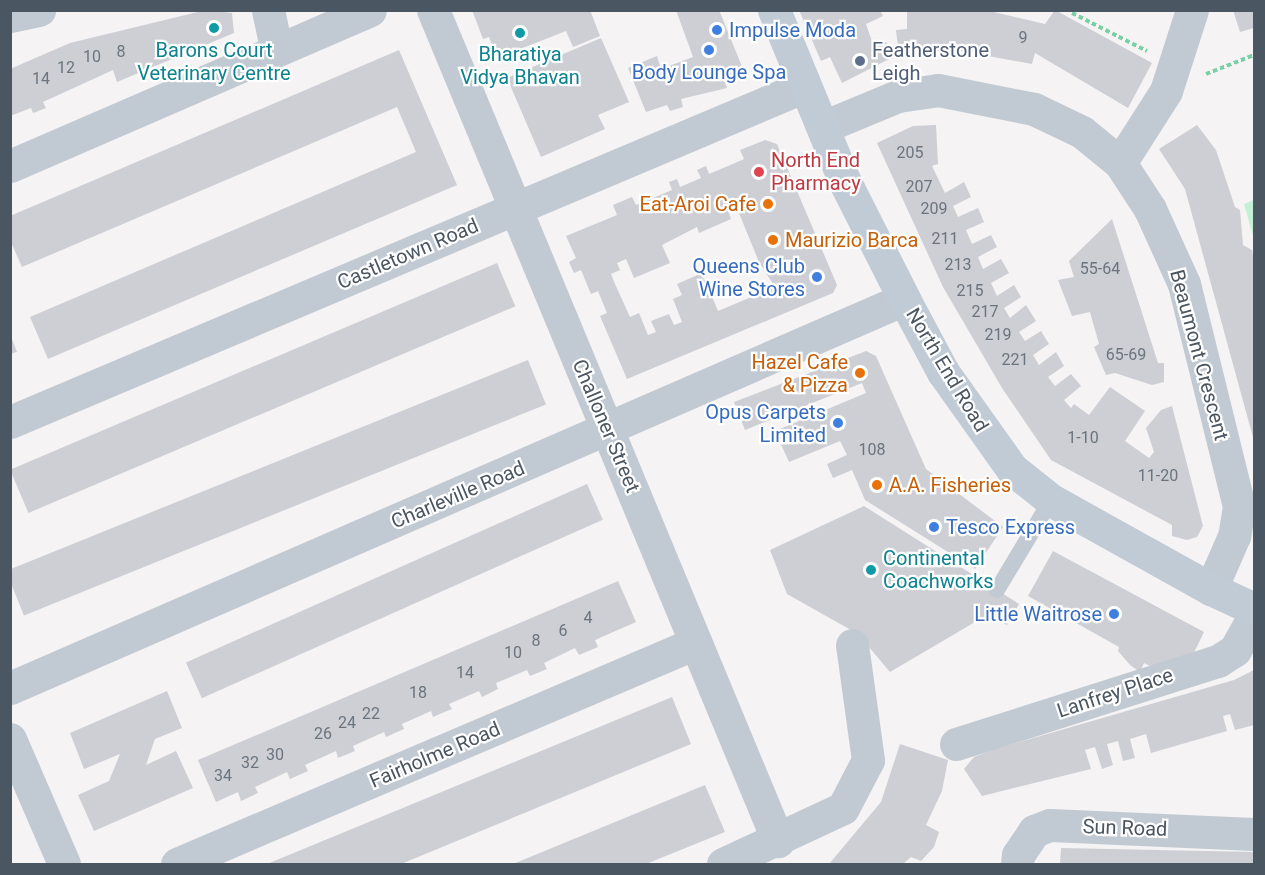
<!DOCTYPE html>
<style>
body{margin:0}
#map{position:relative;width:1265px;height:875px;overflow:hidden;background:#f5f3f3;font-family:Roboto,sans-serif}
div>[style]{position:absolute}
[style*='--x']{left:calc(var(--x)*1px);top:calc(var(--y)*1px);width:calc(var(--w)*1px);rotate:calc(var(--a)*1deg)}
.green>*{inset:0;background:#c3f1d5}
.building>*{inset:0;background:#cdcfd5;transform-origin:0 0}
.path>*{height:4px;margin-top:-2px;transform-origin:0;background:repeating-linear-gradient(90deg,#7ad0a6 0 4.5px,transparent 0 7.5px)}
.service>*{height:16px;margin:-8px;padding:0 8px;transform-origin:8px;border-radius:8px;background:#c1cad2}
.minor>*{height:33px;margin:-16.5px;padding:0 16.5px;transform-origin:16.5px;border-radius:16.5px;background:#c1cad2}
.secondary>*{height:33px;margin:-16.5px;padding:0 16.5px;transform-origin:16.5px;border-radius:16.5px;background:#c1cbd6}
.dots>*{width:16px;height:16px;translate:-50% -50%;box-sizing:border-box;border:3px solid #fff;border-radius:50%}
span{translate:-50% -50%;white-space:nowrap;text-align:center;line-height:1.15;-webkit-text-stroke:4.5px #fff;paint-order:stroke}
.number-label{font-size:16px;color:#6b747e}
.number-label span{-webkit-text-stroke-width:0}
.shop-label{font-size:20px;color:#366cbe}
.left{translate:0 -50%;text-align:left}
.right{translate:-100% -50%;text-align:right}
.culture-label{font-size:20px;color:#0d838f}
.service-label{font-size:20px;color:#4e5e75}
.health-label{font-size:20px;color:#be3a42}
.food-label{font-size:20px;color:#c56008}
.street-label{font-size:20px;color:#4a5661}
.frame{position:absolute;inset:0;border:12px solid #4a5661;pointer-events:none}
</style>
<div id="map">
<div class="green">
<div style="clip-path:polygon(1254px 200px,1254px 239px,1244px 204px)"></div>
</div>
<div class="building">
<div style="clip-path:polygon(206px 10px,232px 13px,234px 33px,117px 82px,113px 70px,43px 102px,46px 108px,33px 113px,31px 108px,10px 116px,10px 69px,70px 43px)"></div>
<div style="clip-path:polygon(472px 10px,590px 10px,600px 36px,573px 47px,566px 31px,497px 58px,489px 37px,483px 39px)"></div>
<div style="clip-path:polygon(676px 10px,719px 10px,743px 69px,740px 77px,725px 83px,727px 88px,681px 99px,683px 107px,670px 111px,667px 105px,646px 112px,628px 68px,657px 56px,661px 69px,693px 57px)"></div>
<div style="clip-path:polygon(799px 10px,880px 10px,883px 16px,866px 24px,874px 47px,886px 42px,893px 57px,842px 83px,830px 57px,821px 61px)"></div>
<div style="clip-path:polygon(907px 10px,985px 10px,1045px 24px,1055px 10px,1152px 63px,1128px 108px,1035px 53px,1032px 64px,944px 48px,945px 54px,899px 56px,896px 30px,907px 29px)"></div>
<div style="clip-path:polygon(1233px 10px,1254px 10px,1254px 28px,1240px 32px)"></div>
<div style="clip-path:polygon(601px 38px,629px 102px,598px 115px,605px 129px,541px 157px,507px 78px)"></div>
<div style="clip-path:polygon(399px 50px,457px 185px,48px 359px,30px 317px,416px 152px,397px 107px,22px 267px,10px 240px,10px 216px)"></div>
<div style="clip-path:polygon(936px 125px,938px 164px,932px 166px,945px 193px,964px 182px,971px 197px,953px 206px,958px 217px,978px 208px,984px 222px,966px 230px,972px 244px,991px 235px,997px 247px,978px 257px,983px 269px,1001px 259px,1009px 273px,991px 283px,997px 296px,1014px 285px,1021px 297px,1004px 308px,1010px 318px,1026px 305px,1036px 321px,1019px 332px,1025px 341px,1041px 331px,1049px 344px,1033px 355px,1039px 365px,1056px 352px,1064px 366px,1048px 377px,1055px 386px,1071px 374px,1081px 386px,1064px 400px,1071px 408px,1074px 404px,1089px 415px,1110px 387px,1145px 411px,1125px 441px,1149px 458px,1154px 452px,1146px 428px,1161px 410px,1172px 406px,1203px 526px,1197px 537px,1187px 540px,1172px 536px,1172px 525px,1051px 460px,1002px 388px,943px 287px,877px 143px,913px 126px)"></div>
<div style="clip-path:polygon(1197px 125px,1216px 150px,1235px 207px,1240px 210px,1243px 245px,1252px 250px,1254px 262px,1254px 441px,1185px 189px,1159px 149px)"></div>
<div style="clip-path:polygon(evenodd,765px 140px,777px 144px,837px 285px,833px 293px,627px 379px,600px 316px,607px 313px,598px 291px,591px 294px,581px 270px,574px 273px,569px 262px,576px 258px,566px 236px,617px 215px,613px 205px,632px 197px,636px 205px,672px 190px,669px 182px,677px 179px,680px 187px,701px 178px,697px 170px,706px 166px,709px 174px,728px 166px,744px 159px,740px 150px,765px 140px,734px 201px,759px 262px,775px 287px,718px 311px,702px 273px,677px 284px,682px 295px,673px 299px,682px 322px,674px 325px,669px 314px,651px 321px,656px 332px,648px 335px,639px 313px,630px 317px,615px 284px,611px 274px,620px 270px,617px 263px,626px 259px,634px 278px,670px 263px,662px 245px,697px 227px,699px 233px,731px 219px,726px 205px,734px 201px)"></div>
<div style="clip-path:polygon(1112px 219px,1158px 363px,1164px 363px,1164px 382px,1152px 385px,1115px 373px,1106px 375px,1094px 347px,1099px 344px,1090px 312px,1072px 316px,1058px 280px,1074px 277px,1069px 261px)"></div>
<div style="left:497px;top:263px;width:47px;height:529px;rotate:67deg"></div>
<div style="clip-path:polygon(10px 334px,17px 352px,10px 354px)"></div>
<div style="clip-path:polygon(866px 351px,876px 356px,926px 469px,1003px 527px,975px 569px,865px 500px,852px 470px,833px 478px,827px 464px,847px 455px,840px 441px,789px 462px,775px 431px,866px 393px,862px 383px,745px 430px,734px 402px)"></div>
<div style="left:528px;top:360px;width:48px;height:563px;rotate:68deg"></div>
<div style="left:587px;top:484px;width:39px;height:439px;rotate:66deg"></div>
<div style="clip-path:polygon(864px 506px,1019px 604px,1007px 625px,987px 615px,890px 672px,858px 634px,787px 594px,770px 550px)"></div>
<div style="clip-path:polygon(1053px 551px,1204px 632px,1189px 663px,1160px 671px,1144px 663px,1140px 672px,1130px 665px,1118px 651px,1119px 647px,1028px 596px)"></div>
<div style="clip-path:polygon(618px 581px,636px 622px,595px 640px,598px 647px,579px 655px,575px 648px,544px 663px,547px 669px,530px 676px,527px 670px,496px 683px,498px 689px,482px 697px,479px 691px,449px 704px,452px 709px,442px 713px,433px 717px,431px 711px,402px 724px,404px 729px,386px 737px,384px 732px,353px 746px,355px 751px,338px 758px,336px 751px,305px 765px,308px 771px,290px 779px,287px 772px,255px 787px,258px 793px,241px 801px,238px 792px,216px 802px,198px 760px)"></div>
<div style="clip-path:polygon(1254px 670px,1254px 725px,1235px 730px,1230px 714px,1223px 716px,1227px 731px,1151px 753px,1146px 734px,1130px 739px,1135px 758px,1123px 761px,1118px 741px,1107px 744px,1113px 765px,1102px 769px,1095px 747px,1085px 750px,1091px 769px,982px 796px,964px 769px,974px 757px,995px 749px,1234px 680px)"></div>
<div style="clip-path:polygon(167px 691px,182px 728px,155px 739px,146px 765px,176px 751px,193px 788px,94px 831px,78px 795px,109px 781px,120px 754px,84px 769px,70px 733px)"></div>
<div style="clip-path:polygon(672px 697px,691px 744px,401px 864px,267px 864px)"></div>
<div style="clip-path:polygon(900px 744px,948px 760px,942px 791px,926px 825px,939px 832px,934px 847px,921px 861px,911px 857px,903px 864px,829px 864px,881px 802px)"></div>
<div style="clip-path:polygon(705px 785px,725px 832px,646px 864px,513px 864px)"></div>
<div style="clip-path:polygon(1061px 848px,1254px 852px,1254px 864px,1060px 864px)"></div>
</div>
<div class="path">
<div style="--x:1072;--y:13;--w:84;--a:26.9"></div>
<div style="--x:1206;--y:74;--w:52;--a:-21.6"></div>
</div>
<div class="service">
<div style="--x:997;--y:590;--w:105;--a:-59"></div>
</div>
<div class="minor">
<div style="--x:268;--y:10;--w:39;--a:78"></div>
<div style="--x:433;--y:10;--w:900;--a:67.45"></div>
<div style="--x:10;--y:16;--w:30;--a:-12"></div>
<div style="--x:823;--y:127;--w:81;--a:-22.5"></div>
<div style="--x:898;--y:96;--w:40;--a:-8.5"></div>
<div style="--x:938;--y:90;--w:98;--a:11.2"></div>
<div style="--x:1034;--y:109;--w:53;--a:25.6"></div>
<div style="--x:1082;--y:132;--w:49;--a:39.2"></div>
<div style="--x:1120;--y:163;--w:55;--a:56.9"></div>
<div style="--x:1150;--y:209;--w:82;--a:65.6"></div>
<div style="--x:1184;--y:284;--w:229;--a:76.1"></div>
<div style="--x:1239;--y:506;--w:30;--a:99"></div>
<div style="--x:1234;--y:536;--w:58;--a:113.5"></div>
<div style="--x:1120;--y:163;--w:85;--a:-57.4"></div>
<div style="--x:1166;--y:91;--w:85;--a:-72.2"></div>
<div style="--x:10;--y:166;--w:392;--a:-23.4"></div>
<div style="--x:10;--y:422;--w:863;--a:-22.91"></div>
<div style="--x:10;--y:688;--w:975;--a:-23.51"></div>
<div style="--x:10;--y:739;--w:136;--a:66.6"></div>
<div style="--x:956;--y:744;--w:275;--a:-17.6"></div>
<div style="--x:1218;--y:661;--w:20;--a:-33"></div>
<div style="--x:1235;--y:650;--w:39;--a:-61"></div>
<div style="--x:177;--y:864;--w:561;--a:-23.09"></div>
<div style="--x:723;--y:864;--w:132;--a:-25"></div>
<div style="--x:843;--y:808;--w:54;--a:-62.5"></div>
<div style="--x:868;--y:760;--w:116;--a:-97.9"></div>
<div style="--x:1017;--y:864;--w:9;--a:-84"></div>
<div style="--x:1018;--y:855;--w:29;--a:-56"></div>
<div style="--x:1034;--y:831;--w:17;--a:-21"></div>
<div style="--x:1050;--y:825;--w:204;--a:2.5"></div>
</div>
<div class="secondary">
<div style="--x:774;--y:10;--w:186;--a:67.6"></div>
<div style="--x:845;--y:182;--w:131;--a:63.2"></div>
<div style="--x:904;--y:299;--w:83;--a:61.9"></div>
<div style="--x:943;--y:372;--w:119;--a:54.6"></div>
<div style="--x:1012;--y:469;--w:50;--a:38.5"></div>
<div style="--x:1051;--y:500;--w:183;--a:29.1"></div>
<div style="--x:1211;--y:589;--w:47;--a:24.9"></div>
</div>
<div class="dots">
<div style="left:214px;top:28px;background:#0f9aa8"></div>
<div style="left:717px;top:30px;background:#3f7fe0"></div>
<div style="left:520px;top:33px;background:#0f9aa8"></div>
<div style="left:709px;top:50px;background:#3f7fe0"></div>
<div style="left:860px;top:61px;background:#5c6f8a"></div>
<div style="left:759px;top:172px;background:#e0444e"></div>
<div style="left:768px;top:204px;background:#e8710a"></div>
<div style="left:773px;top:240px;background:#e8710a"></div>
<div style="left:817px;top:277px;background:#3f7fe0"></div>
<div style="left:860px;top:373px;background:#e8710a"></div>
<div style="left:838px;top:423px;background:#3f7fe0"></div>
<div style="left:877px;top:485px;background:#e8710a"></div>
<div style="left:934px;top:527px;background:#3f7fe0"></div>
<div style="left:871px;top:570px;background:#0f9aa8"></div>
<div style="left:1114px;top:614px;background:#3f7fe0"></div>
</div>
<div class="number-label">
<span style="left:1023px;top:38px">9</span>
<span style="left:121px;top:52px">8</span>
<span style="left:92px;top:57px">10</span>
<span style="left:66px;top:68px">12</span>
<span style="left:41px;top:79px">14</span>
<span style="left:910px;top:153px">205</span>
<span style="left:919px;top:187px">207</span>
<span style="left:934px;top:209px">209</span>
<span style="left:945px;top:239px">211</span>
<span style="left:958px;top:265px">213</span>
<span style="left:1100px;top:269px">55-64</span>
<span style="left:970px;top:291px">215</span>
<span style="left:985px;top:312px">217</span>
<span style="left:998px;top:335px">219</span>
<span style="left:1126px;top:355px">65-69</span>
<span style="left:1015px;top:360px">221</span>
<span style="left:1083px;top:438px">1-10</span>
<span style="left:872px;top:450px">108</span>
<span style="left:1158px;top:476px">11-20</span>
<span style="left:588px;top:618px">4</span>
<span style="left:563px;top:631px">6</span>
<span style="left:536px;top:641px">8</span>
<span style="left:513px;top:653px">10</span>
<span style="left:465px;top:673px">14</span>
<span style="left:418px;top:693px">18</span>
<span style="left:371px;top:714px">22</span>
<span style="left:347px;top:723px">24</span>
<span style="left:323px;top:734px">26</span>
<span style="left:275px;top:755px">30</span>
<span style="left:250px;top:763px">32</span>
<span style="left:223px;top:776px">34</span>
</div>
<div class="shop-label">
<span class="left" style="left:729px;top:30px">Impulse Moda</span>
<span style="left:709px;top:72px">Body Lounge Spa</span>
<span class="right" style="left:805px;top:278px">Queens Club<br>Wine Stores</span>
<span class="right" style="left:826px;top:424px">Opus Carpets<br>Limited</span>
<span class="left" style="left:946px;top:527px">Tesco Express</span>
<span class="right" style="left:1102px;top:614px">Little Waitrose</span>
</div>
<div class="culture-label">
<span style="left:214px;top:62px">Barons Court<br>Veterinary Centre</span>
<span style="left:520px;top:66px">Bharatiya<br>Vidya Bhavan</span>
<span class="left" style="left:883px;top:570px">Continental<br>Coachworks</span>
</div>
<div class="service-label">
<span class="left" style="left:872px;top:62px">Featherstone<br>Leigh</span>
</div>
<div class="health-label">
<span class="left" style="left:771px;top:172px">North End<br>Pharmacy</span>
</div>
<div class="food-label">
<span class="right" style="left:756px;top:204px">Eat-Aroi Cafe</span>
<span class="left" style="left:785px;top:240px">Maurizio Barca</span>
<span class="right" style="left:848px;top:374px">Hazel Cafe<br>&amp; Pizza</span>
<span class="left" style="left:889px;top:485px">A.A. Fisheries</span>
</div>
<div class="street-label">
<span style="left:408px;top:254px;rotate:-23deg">Castletown Road</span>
<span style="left:1199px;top:355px;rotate:75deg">Beaumont Crescent</span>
<span style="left:947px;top:370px;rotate:59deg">North End Road</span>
<span style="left:606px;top:426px;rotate:67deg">Challoner Street</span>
<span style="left:458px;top:495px;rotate:-23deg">Charleville Road</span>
<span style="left:1115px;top:693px;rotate:-18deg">Lanfrey Place</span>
<span style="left:435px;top:755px;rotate:-23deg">Fairholme Road</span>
<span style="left:1125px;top:828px;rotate:2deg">Sun Road</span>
</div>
<div class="frame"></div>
</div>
